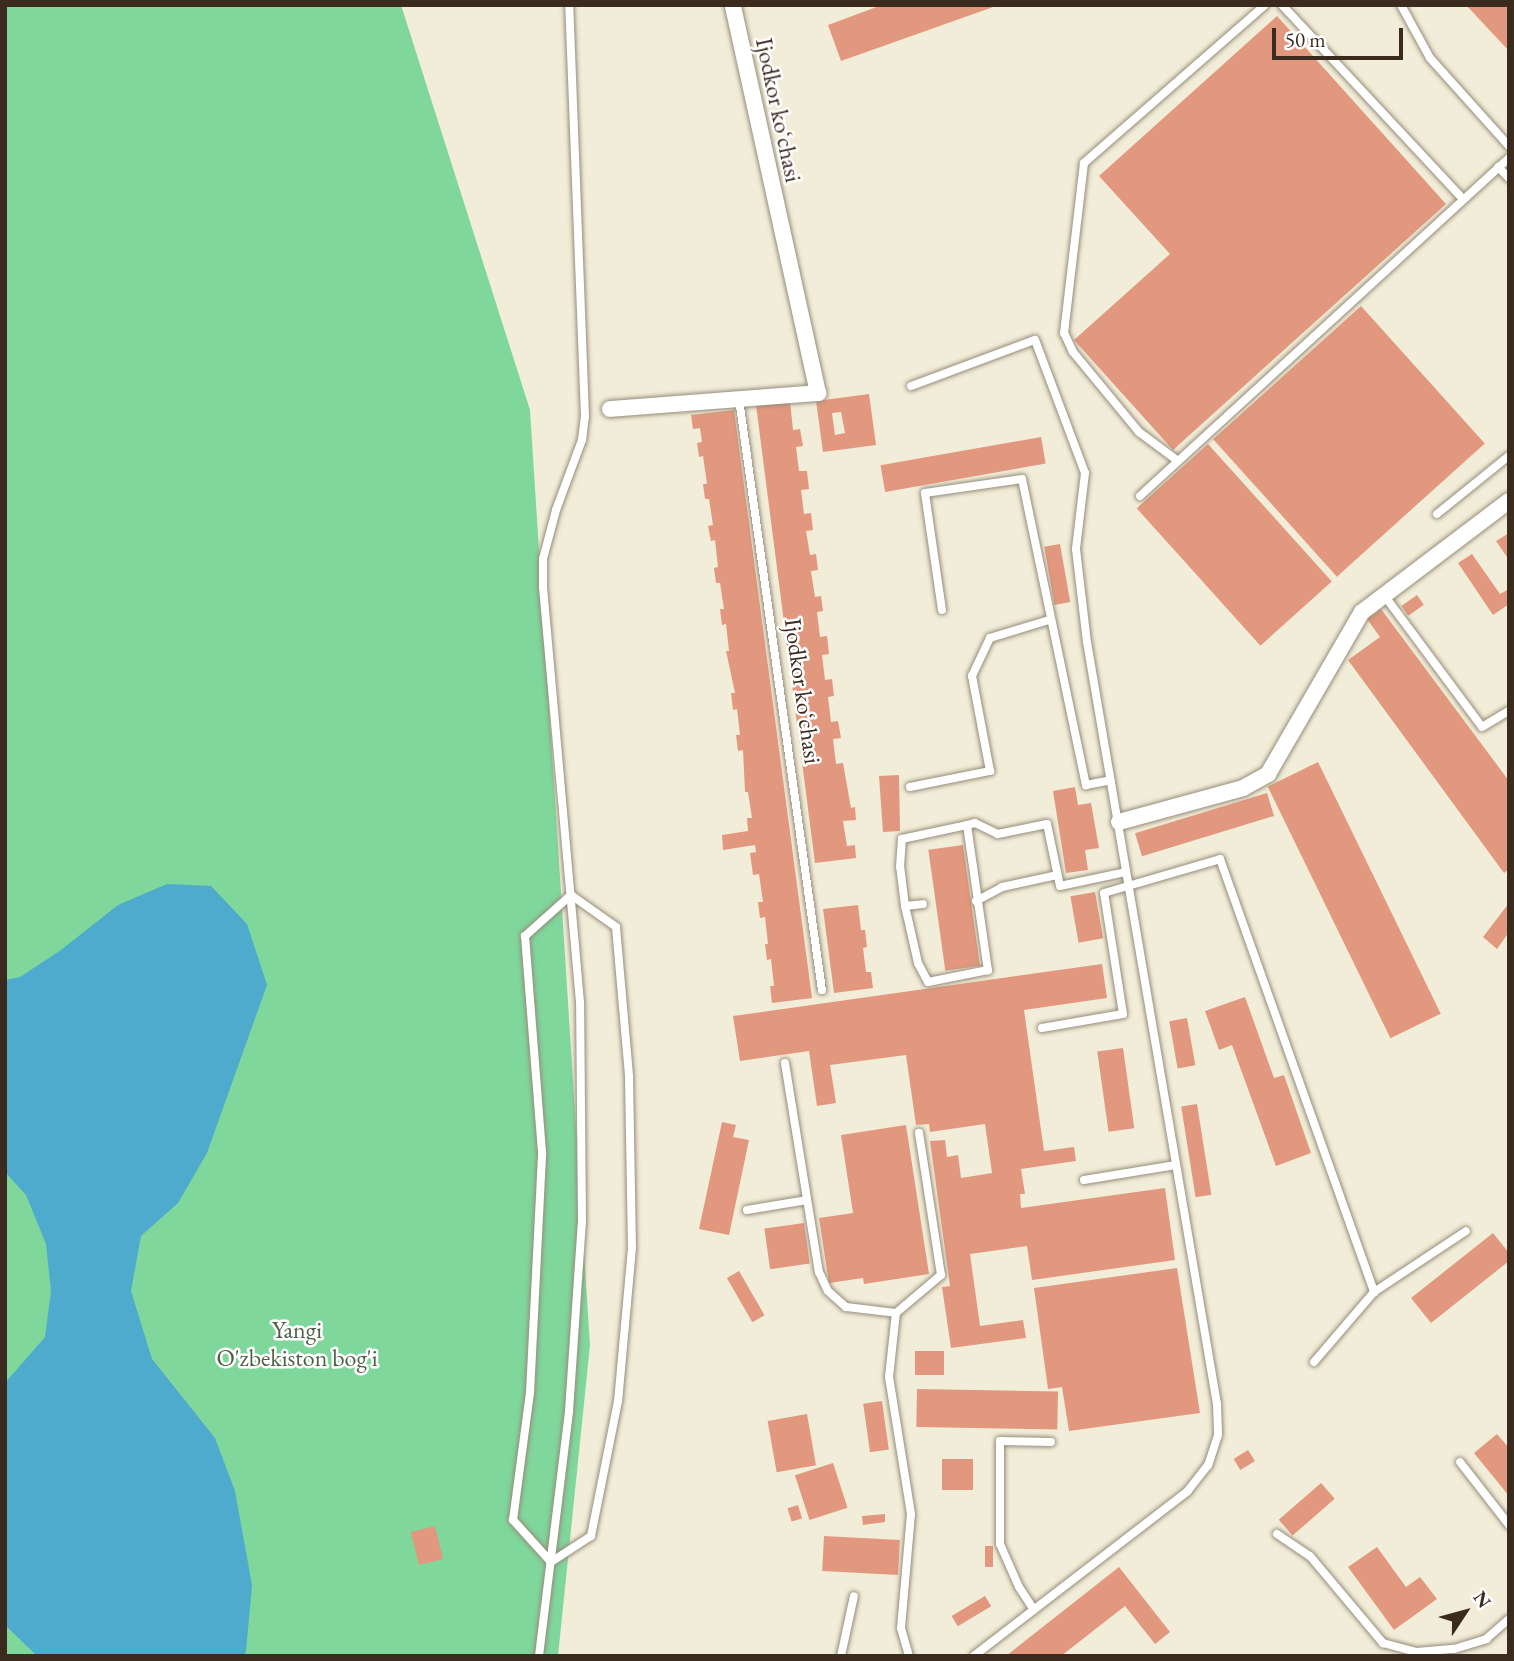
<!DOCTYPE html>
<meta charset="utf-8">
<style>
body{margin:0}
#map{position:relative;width:1514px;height:1661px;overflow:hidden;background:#f2edd8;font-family:"EB Garamond",serif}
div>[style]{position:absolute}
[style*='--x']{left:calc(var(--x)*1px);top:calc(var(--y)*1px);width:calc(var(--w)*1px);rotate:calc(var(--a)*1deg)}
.green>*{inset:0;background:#7fd79c}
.water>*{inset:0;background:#4eabcd}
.building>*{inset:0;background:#e2987e;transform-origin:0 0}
.roads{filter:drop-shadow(0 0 2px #968c7b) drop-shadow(0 0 2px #968c7b)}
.service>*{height:8px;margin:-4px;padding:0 4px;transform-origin:4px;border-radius:4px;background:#fff}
.minor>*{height:16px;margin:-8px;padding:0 8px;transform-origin:8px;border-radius:8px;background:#fff}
span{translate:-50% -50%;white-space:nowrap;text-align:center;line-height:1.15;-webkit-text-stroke:5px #fff;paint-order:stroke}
.street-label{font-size:24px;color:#3b2a1e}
.park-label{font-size:24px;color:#4f5e44}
.frame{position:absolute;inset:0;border:7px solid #3b2a1e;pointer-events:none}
.north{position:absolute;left:1430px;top:1577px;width:70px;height:70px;-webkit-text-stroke:5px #fff;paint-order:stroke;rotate:54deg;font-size:19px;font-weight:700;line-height:28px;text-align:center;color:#3b2a1e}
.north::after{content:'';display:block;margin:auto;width:24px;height:32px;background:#3b2a1e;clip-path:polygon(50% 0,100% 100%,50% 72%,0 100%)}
.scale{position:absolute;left:1272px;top:28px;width:131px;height:32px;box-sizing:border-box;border:4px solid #3b2a1e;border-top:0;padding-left:9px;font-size:21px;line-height:24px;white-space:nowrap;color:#3b2a1e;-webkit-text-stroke:5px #fff;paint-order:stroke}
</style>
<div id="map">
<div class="green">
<div style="clip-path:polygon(5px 5px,401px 5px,530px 410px,590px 1345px,558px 1656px,5px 1656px)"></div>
</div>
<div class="water">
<div style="clip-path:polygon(167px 884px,211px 886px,247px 924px,267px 985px,207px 1153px,178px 1203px,141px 1236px,131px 1291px,152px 1359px,215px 1438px,235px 1491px,252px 1585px,246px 1651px,245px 1656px,37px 1656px,5px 1625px,5px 1383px,45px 1337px,51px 1291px,46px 1244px,26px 1195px,5px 1172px,5px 980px,20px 977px,61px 950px,118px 905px)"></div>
</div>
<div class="building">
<div style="clip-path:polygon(882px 5px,996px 5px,996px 6px,841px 61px,828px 25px)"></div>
<div style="clip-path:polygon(1466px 5px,1509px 5px,1509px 51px)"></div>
<div style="clip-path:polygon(1277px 16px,1446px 204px,1173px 450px,1074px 340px,1170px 254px,1099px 176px)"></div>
<div style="left:1361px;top:306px;width:185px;height:199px;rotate:48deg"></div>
<div style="clip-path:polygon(evenodd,869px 394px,876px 445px,823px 452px,816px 401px,869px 394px,841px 412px,845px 433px,835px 435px,832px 413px,841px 412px)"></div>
<div style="clip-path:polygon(790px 401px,793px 430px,800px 429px,803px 446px,796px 447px,799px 471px,807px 471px,809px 489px,801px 490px,804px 514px,811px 513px,813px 530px,806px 531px,810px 555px,816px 554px,818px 570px,811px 571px,815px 597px,821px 596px,823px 611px,817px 612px,820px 637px,827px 636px,829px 654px,822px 655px,825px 680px,832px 679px,834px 696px,828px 697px,831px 722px,838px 721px,841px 738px,833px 739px,836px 764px,843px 763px,851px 808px,855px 807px,856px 820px,843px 821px,847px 846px,855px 845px,856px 858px,815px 863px,756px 405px)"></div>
<div style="clip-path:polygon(734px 410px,812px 998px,772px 1003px,770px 986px,774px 986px,771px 959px,767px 960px,765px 944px,768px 944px,765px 917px,760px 918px,758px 902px,763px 902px,759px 874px,753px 875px,750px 853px,756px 852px,755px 845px,723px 850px,722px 835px,748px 831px,747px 818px,752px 818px,748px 792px,745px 792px,743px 750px,738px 751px,736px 735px,740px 735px,737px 709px,733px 710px,731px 693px,735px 693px,726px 651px,729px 651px,726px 624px,722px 625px,720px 609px,724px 609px,720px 583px,716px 583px,714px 568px,718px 567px,715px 540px,711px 541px,708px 526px,713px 525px,709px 499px,705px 499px,703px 484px,707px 484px,703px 456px,699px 457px,697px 443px,702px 442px,700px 428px,693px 429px,691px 415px)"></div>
<div style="left:1041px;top:437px;width:27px;height:163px;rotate:80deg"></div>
<div style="left:1208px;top:444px;width:185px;height:96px;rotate:48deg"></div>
<div style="clip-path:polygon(1509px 533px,1509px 560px,1496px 541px)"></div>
<div style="left:1060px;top:544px;width:59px;height:16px;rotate:80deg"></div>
<div style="clip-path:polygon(1472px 554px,1500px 594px,1509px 589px,1509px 604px,1493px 615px,1458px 563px)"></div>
<div style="left:1417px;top:595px;width:12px;height:19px;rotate:55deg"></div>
<div style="clip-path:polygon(1381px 609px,1509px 781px,1509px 869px,1504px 873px,1348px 660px,1380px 637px,1367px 619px)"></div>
<div style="left:1318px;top:762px;width:280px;height:56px;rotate:64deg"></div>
<div style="clip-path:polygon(899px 775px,900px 831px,883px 832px,879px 776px)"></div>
<div style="clip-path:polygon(1075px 787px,1078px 805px,1091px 803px,1099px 848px,1085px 850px,1088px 870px,1066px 873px,1053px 791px)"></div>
<div style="left:1267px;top:793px;width:24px;height:138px;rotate:73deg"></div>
<div style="left:963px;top:845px;width:122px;height:35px;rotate:82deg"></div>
<div style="left:1095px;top:892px;width:47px;height:25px;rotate:80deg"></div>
<div style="clip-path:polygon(1509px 903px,1509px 932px,1497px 949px,1483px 937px)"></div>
<div style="clip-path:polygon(858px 905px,861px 930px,865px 930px,867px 947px,863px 948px,866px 972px,871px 972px,873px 988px,834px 993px,823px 909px)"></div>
<div style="clip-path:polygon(1102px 964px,1107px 998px,1024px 1010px,1044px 1151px,1074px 1147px,1076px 1161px,1021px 1169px,1025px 1194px,1020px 1194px,1021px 1208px,1165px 1188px,1175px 1260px,1032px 1280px,1027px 1246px,970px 1254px,980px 1326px,1023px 1320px,1026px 1338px,951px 1348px,942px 1287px,950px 1286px,930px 1141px,945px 1140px,947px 1157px,958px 1155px,961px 1178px,992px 1173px,985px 1124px,930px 1132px,929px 1124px,916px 1125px,906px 1055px,830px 1065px,836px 1103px,817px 1106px,809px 1051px,740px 1061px,733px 1016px)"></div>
<div style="clip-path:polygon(1245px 997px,1274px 1078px,1284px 1075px,1311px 1153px,1276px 1166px,1232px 1045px,1219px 1050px,1205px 1011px)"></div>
<div style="left:1187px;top:1018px;width:48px;height:18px;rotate:80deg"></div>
<div style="left:1123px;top:1048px;width:81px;height:26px;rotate:82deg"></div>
<div style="left:1197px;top:1104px;width:92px;height:16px;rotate:81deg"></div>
<div style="clip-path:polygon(722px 1122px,736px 1125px,733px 1137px,749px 1140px,729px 1235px,699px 1229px)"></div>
<div style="clip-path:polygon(906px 1125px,929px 1274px,864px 1284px,863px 1278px,829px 1283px,819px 1218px,853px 1213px,841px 1135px)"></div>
<div style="left:804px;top:1223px;width:41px;height:40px;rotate:82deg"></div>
<div style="clip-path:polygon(1493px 1233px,1509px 1253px,1509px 1261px,1431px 1323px,1411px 1298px)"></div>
<div style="clip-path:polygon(1177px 1268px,1200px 1413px,1069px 1431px,1062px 1387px,1048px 1389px,1034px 1288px)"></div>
<div style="left:739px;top:1271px;width:51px;height:14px;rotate:60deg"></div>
<div style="left:915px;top:1351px;width:29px;height:24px"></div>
<div style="left:917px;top:1389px;width:141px;height:38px;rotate:1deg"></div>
<div style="left:882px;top:1401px;width:49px;height:19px;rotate:82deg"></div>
<div style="left:807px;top:1414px;width:52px;height:40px;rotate:80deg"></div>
<div style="clip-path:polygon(1497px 1434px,1509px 1448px,1509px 1496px,1474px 1453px)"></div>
<div style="left:1248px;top:1450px;width:13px;height:17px;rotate:58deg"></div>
<div style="left:942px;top:1459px;width:31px;height:31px"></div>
<div style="left:833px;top:1463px;width:47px;height:40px;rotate:72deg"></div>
<div style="left:1321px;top:1483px;width:21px;height:56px;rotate:49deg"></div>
<div style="left:798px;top:1505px;width:14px;height:11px;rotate:73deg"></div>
<div style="clip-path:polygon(885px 1514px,885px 1522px,863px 1525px,862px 1516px)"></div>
<div style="left:435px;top:1526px;width:34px;height:25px;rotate:76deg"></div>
<div style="left:824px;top:1536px;width:76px;height:35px;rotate:3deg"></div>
<div style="left:985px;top:1546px;width:8px;height:21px"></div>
<div style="clip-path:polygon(1377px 1547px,1406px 1587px,1420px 1577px,1437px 1599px,1394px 1630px,1348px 1567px)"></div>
<div style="clip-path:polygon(1119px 1567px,1170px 1632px,1155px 1644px,1125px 1606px,1061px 1656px,1006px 1656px)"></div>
<div style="left:985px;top:1596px;width:12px;height:39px;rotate:59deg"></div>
</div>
<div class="roads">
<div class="service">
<div style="--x:1282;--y:5;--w:265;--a:47"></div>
<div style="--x:1401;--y:5;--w:60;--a:61.3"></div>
<div style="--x:1430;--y:58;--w:118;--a:48.1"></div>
<div style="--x:1498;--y:167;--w:16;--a:45"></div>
<div style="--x:911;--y:386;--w:132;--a:-20.4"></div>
<div style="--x:1035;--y:340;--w:142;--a:69.4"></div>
<div style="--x:1085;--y:473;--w:77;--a:96.8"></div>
<div style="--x:1076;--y:549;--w:94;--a:83.3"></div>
<div style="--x:1087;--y:642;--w:773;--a:80.32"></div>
<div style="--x:1217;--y:1404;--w:31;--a:88"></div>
<div style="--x:1218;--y:1435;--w:32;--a:108"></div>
<div style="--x:1208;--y:1465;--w:33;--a:128"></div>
<div style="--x:1188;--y:1491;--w:270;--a:142.4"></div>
<div style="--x:739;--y:399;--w:597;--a:82.01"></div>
<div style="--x:1178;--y:461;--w:49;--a:-143.4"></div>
<div style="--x:1139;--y:432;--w:104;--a:-129.5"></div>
<div style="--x:1073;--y:352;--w:21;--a:-115"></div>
<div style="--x:1064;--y:333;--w:171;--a:-83.3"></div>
<div style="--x:1084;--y:163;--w:240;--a:-41.1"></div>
<div style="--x:1140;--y:496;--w:500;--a:-42.49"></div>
<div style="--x:1437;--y:514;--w:92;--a:-38.9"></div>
<div style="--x:1384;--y:595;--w:164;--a:53.4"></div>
<div style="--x:1482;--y:727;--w:31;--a:-31"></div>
<div style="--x:942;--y:610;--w:118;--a:-98.3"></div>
<div style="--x:925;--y:493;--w:98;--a:-8.2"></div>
<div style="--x:1022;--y:479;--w:313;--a:78.2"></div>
<div style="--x:1086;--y:785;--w:25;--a:-11"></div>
<div style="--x:910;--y:787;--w:82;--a:-11.3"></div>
<div style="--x:990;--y:771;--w:97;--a:-100.7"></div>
<div style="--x:972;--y:676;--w:42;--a:-64.7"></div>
<div style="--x:990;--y:638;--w:62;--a:-17"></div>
<div style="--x:967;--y:825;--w:147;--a:81.8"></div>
<div style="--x:988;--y:970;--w:61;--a:168.7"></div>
<div style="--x:928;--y:982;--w:21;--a:-118"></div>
<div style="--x:918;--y:963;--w:58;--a:-102.8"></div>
<div style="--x:905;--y:906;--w:39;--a:-97"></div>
<div style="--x:900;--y:867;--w:28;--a:-86"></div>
<div style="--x:902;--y:839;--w:66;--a:-12.2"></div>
<div style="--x:967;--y:825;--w:8;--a:-14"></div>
<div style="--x:975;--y:823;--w:25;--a:26"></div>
<div style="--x:998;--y:834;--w:50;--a:-11.5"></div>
<div style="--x:1047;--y:824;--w:63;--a:78.2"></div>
<div style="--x:1060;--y:886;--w:67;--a:-12"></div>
<div style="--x:571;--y:895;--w:55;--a:35.4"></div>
<div style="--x:616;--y:927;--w:151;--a:85"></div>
<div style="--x:629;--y:1077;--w:171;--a:89"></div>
<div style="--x:632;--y:1248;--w:154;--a:95.2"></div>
<div style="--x:618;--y:1401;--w:138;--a:101.3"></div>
<div style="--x:591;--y:1536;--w:48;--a:147"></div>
<div style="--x:551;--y:1562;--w:57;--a:-132.1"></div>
<div style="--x:513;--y:1520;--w:128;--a:-82.4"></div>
<div style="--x:530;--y:1393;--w:241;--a:-87.1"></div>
<div style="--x:542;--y:1152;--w:217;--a:-94.5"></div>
<div style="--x:525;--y:936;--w:62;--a:-41.7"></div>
<div style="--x:976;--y:901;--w:30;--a:-28"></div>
<div style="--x:1002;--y:887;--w:56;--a:-12.3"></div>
<div style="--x:905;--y:906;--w:18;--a:-6"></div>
<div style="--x:1042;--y:1028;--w:82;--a:-9.8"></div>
<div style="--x:1123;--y:1014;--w:122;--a:-98.9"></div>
<div style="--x:1104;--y:893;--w:121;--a:-16.3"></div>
<div style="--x:1220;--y:859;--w:460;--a:70.4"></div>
<div style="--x:1374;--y:1292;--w:110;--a:-33.5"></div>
<div style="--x:785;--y:1063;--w:212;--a:80.8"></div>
<div style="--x:819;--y:1272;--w:21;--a:65"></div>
<div style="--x:828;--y:1291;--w:24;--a:42"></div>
<div style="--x:846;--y:1307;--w:50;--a:6.8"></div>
<div style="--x:1084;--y:1180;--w:93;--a:-9.3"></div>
<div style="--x:747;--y:1210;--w:61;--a:-9.5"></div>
<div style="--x:1314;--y:1362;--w:92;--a:-49.4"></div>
<div style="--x:1460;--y:1462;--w:80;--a:52.1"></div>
<div style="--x:1277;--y:1534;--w:40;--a:34"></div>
<div style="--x:1310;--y:1556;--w:114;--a:50"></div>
<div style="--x:1383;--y:1643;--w:35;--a:15"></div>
<div style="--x:1417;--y:1652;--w:37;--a:-5"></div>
<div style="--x:1454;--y:1649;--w:34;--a:-17"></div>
<div style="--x:1486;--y:1639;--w:30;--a:-41"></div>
<div style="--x:1034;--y:1610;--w:27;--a:-123"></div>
<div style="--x:1019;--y:1587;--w:47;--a:-113.8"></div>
<div style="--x:1000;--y:1544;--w:103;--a:-90"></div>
<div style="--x:1000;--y:1441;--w:51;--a:1.1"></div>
<div style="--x:539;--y:1656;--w:247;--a:-83"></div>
<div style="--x:569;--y:1411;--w:189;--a:-86.1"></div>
<div style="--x:582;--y:1222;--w:220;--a:-90.5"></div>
<div style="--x:580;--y:1002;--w:417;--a:-95.1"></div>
<div style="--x:543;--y:587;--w:28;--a:-90"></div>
<div style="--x:543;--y:559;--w:51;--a:-75.1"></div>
<div style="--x:556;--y:510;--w:75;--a:-69.6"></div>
<div style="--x:582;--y:440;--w:24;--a:-83"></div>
<div style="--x:585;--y:416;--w:411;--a:-92.2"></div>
<div style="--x:841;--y:1656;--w:61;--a:-77.8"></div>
<div style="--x:909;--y:1656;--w:29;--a:-106"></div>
<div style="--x:901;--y:1628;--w:114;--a:-85"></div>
<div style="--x:911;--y:1514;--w:139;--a:-99.1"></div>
<div style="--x:889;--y:1377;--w:64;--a:-83.8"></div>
<div style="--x:896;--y:1313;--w:59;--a:-40.2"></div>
<div style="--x:941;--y:1275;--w:144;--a:-98.8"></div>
</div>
<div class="minor">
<div style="--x:610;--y:409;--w:209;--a:-4.4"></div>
<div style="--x:818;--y:393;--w:397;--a:-102.4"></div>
<div style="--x:1119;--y:822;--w:129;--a:-15.3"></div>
<div style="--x:1243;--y:788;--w:29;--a:-29"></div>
<div style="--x:1268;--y:774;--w:187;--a:-59.9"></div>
<div style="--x:1362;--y:612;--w:184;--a:-37.1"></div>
</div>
</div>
<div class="street-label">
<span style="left:779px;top:110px;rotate:78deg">Ijodkor koʻchasi</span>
<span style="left:803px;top:691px;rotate:82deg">Ijodkor koʻchasi</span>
</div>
<div class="park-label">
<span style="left:297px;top:1344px">Yangi<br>O'zbekiston bog'i</span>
</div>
<div class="frame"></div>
<div class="north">N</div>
<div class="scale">50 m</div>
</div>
